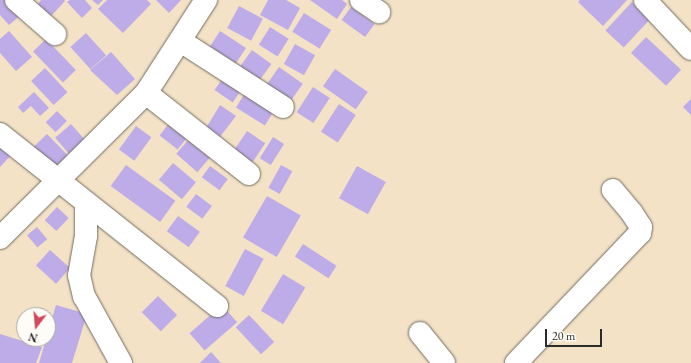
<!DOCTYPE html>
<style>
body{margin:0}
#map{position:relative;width:691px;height:363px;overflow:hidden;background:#f3e2c6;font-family:"EB Garamond",serif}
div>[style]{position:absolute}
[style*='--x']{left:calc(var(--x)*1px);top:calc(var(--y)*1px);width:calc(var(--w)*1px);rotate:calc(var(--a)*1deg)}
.building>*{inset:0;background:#bdace8;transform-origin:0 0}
.roads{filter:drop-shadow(0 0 1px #716b61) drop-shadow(0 0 1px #716b61)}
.minor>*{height:22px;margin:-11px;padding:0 11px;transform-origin:11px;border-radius:11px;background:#fff}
span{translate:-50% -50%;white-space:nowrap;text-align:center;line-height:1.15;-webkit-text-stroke:3px #fdfcf7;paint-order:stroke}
.north{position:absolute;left:16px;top:307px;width:40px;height:40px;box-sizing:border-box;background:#fdfcf7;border:1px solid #a9a8a5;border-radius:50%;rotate:196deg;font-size:11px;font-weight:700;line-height:16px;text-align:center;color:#2b2b2b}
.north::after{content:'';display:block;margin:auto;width:14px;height:18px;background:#d1495b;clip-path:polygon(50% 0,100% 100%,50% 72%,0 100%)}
.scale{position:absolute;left:545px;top:329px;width:57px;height:18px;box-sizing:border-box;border:2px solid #2b2b2b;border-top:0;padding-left:5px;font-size:12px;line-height:14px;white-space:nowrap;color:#2b2b2b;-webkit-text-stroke:3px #fdfcf7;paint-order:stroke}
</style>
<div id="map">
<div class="building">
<div style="clip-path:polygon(0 0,9px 0,22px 14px,9px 25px,0 15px)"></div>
<div style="clip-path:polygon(41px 0,64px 0,65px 1px,51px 16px,38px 4px)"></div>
<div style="clip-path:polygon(70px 0,85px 0,92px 8px,82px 18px,67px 2px)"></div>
<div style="clip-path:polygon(92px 0,103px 0,98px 5px)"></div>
<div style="clip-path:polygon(107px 0,147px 0,151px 4px,123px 33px,98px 9px)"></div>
<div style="clip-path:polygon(156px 0,181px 0,169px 13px)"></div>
<div style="clip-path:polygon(268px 0,286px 0,300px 8px,288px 30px,260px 15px)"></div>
<div style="clip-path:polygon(310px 0,342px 0,347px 4px,337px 19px)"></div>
<div style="clip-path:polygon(580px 0,627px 0,603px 26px,578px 2px)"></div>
<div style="left:632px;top:2px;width:25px;height:39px;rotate:43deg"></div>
<div style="left:239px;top:6px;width:27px;height:25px;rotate:28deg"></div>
<div style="left:351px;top:7px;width:29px;height:16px;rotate:36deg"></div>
<div style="left:304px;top:13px;width:32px;height:22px;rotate:32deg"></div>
<div style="left:270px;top:27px;width:22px;height:21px;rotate:32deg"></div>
<div style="clip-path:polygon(9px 31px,32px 57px,16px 71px,0 53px,0 39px)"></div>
<div style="left:220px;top:31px;width:31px;height:22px;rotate:33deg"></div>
<div style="left:86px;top:33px;width:30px;height:21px;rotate:48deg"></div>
<div style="left:646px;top:37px;width:48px;height:22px;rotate:43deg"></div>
<div style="left:46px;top:39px;width:43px;height:18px;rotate:46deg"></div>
<div style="left:295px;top:44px;width:23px;height:23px;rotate:29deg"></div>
<div style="left:252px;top:50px;width:24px;height:24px;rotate:36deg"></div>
<div style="clip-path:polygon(111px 52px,135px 79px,117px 95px,90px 70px)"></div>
<div style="left:279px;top:67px;width:29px;height:22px;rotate:35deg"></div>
<div style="left:45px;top:68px;width:33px;height:19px;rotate:47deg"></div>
<div style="left:335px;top:69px;width:40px;height:21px;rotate:35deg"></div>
<div style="left:224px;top:76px;width:22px;height:17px;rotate:34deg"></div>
<div style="left:313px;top:87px;width:20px;height:30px;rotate:33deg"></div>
<div style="clip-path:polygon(34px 92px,49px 108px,40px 116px,31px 106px,23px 113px,18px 107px)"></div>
<div style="left:245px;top:93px;width:34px;height:17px;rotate:32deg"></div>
<div style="clip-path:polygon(691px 99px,691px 115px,683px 107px)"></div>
<div style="left:339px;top:104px;width:20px;height:33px;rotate:33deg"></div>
<div style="clip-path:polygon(220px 105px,236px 116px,216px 142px,203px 133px)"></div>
<div style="left:57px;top:111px;width:14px;height:16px;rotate:45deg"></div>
<div style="left:170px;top:122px;width:23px;height:17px;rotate:38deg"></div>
<div style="left:71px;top:124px;width:21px;height:21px;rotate:49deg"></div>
<div style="left:136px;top:126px;width:19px;height:29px;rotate:36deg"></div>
<div style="left:247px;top:131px;width:22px;height:27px;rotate:34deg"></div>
<div style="left:47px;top:134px;width:30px;height:23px;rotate:46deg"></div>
<div style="left:273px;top:137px;width:13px;height:25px;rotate:32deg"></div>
<div style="left:190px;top:138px;width:28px;height:21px;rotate:41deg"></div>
<div style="clip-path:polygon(0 143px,12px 154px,0 167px)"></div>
<div style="left:173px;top:163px;width:30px;height:22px;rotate:40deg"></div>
<div style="left:126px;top:165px;width:61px;height:26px;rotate:36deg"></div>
<div style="left:281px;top:165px;width:13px;height:26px;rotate:29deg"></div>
<div style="left:210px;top:166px;width:22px;height:14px;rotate:36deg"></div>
<div style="left:357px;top:166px;width:33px;height:37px;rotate:29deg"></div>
<div style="left:196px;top:194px;width:20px;height:16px;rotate:37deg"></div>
<div style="left:267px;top:196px;width:39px;height:48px;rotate:30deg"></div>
<div style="left:57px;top:207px;width:16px;height:18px;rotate:43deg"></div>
<div style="left:178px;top:216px;width:27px;height:19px;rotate:36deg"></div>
<div style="left:37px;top:227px;width:16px;height:13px;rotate:50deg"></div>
<div style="left:303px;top:244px;width:40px;height:15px;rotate:33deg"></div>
<div style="left:245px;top:249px;width:21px;height:42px;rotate:28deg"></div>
<div style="left:50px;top:250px;width:27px;height:21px;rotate:42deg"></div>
<div style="left:283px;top:274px;width:26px;height:43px;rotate:31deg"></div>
<div style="left:158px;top:296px;width:27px;height:23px;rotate:45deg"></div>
<div style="clip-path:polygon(56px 305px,87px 314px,72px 363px,39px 363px)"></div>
<div style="left:222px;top:305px;width:23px;height:43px;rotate:49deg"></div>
<div style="left:249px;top:315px;width:37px;height:18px;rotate:47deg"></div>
<div style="clip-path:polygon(0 334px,42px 347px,36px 363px,0 363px)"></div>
<div style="clip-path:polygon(211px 352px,221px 363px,200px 363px)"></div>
</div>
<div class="roads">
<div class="minor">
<div style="--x:16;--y:0;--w:52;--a:41.1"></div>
<div style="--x:361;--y:0;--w:22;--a:34"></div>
<div style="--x:645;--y:0;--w:67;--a:46.8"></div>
<div style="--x:182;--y:42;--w:120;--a:32.8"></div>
<div style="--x:146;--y:93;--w:131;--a:38.2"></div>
<div style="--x:0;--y:134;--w:277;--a:38.4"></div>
<div style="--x:86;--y:203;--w:33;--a:90"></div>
<div style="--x:86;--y:236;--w:40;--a:100"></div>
<div style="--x:79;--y:275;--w:22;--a:77"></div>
<div style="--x:84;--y:296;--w:77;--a:61.1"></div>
<div style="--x:0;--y:238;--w:206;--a:-44.8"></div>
<div style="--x:146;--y:93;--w:111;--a:-57.2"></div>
<div style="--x:420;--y:333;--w:38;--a:51"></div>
<div style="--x:516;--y:363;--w:180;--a:-46.4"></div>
<div style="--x:640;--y:233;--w:6;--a:-81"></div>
<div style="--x:641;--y:227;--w:17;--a:-123"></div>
<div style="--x:632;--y:213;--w:30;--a:-130"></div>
</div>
</div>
<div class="north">N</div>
<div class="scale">20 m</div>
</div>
